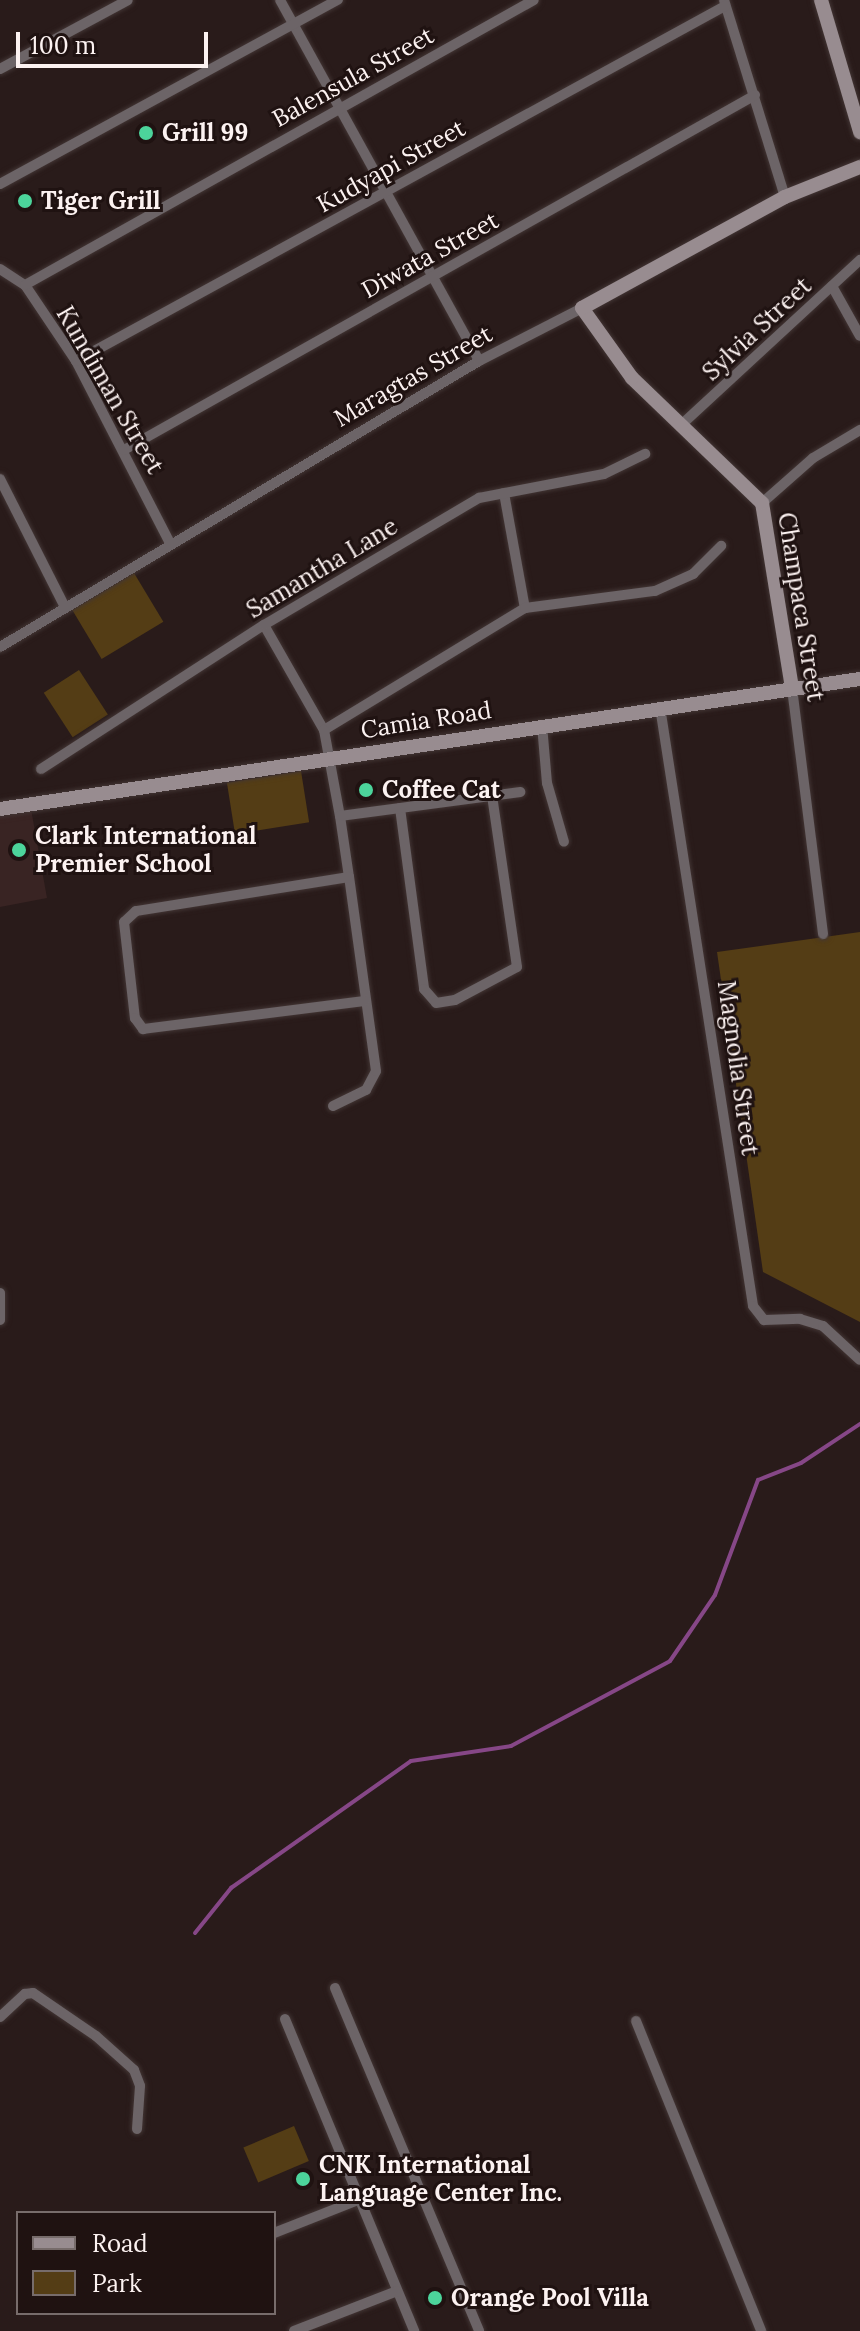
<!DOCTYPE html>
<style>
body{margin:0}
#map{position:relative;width:860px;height:2331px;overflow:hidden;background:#291b1a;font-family:Lora,serif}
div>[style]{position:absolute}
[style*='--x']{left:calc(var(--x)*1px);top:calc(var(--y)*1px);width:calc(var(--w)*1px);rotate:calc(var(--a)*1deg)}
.built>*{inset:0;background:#392423}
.green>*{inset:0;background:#543d15;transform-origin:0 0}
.stream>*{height:4px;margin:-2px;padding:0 2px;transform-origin:2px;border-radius:2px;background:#864787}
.roads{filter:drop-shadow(0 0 2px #423534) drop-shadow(0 0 2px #423534)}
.street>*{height:10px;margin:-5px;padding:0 5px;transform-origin:5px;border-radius:5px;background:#6c6467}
.secondary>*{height:14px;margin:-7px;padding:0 7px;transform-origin:7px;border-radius:7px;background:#988c90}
.dots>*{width:22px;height:22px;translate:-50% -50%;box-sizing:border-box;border:4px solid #1f1211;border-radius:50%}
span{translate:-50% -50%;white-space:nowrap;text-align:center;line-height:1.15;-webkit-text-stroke:6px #1f1211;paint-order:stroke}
.street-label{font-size:24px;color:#fcf2f1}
.poi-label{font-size:24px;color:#fcf2f1;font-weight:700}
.left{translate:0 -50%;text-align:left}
.legend{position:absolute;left:16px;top:2211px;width:260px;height:104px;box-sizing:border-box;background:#1f1211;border:2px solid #776c6b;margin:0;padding:10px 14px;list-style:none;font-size:24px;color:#fcf2f1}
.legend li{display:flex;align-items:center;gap:16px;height:40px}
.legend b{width:40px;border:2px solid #776c6b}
.scale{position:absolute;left:16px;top:32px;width:192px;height:36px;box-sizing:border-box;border:4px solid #fcf2f1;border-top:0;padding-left:10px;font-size:24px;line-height:28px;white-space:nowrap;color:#fcf2f1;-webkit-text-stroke:6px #1f1211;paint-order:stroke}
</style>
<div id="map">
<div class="built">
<div style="clip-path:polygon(29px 798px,47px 898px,0 907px,0 803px)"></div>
</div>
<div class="green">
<div style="left:134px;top:573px;width:57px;height:72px;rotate:59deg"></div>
<div style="left:79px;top:670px;width:53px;height:42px;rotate:57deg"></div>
<div style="left:301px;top:771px;width:52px;height:75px;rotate:81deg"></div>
<div style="clip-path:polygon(860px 932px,860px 1322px,763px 1272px,717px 952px)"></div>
<div style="left:294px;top:2126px;width:38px;height:55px;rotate:67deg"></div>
</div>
<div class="stream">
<div style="--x:195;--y:1933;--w:58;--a:-51.3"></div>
<div style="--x:231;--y:1888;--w:220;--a:-35.2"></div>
<div style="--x:411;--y:1761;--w:101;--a:-8.5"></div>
<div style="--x:511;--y:1746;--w:180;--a:-28.1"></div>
<div style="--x:670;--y:1661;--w:80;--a:-55.7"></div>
<div style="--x:715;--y:1595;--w:123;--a:-69.5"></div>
<div style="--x:758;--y:1480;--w:46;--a:-21.6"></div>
<div style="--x:801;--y:1463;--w:71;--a:-33.5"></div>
</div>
<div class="roads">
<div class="street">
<div style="--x:280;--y:0;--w:412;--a:61.1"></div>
<div style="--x:724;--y:0;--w:206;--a:72.8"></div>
<div style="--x:0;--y:69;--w:145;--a:-28.3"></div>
<div style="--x:0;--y:184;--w:385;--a:-28.6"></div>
<div style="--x:0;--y:269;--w:30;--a:33"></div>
<div style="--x:25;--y:285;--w:92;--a:56.1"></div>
<div style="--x:76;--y:361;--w:205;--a:62.7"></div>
<div style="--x:25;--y:285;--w:583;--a:-29.25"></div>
<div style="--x:832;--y:286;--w:57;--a:60.8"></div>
<div style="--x:76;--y:361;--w:740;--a:-28.68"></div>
<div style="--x:680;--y:426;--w:245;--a:-42.7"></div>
<div style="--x:124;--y:450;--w:724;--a:-29.36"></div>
<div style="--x:0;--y:479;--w:141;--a:63.1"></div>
<div style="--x:504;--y:493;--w:117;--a:79.7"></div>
<div style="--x:762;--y:503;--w:68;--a:-41.4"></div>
<div style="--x:813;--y:458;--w:55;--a:-30.8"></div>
<div style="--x:264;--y:625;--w:121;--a:60.3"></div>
<div style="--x:324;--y:730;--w:235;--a:-31.3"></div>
<div style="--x:525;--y:608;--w:131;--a:-7.5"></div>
<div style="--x:655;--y:591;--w:42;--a:-24.1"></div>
<div style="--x:693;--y:574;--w:40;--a:-45"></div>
<div style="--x:0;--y:647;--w:558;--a:-30.84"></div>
<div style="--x:479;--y:361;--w:116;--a:-27.2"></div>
<div style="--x:792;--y:688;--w:248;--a:82.8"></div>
<div style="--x:660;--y:707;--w:606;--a:81.17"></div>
<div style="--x:753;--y:1306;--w:18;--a:52"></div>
<div style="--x:764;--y:1320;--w:36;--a:-2"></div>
<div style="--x:800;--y:1319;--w:24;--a:17"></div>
<div style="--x:823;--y:1326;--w:50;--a:42.6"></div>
<div style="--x:542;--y:725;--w:58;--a:85.1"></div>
<div style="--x:547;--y:783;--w:61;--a:73.9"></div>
<div style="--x:324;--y:730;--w:87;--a:79.5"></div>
<div style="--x:41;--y:769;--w:265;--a:-32.9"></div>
<div style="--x:264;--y:625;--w:250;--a:-30.6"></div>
<div style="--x:479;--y:498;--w:127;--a:-10.9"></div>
<div style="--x:604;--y:474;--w:46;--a:-26"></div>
<div style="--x:400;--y:808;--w:183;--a:82.4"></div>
<div style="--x:424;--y:989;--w:18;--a:49"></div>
<div style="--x:436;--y:1003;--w:19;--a:-9"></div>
<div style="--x:455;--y:1000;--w:70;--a:-28"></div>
<div style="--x:517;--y:967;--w:173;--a:-98.3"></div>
<div style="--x:349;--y:877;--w:62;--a:-98.4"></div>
<div style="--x:340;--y:816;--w:182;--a:-7.6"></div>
<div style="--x:333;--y:1106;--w:37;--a:-26"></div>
<div style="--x:366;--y:1090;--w:21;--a:-62"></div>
<div style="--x:376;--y:1071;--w:196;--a:-97.9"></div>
<div style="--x:349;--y:877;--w:216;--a:170.9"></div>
<div style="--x:136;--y:911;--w:16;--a:137"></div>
<div style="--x:124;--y:922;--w:97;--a:83.5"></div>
<div style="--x:135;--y:1018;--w:14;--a:54"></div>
<div style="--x:143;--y:1029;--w:224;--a:-7.2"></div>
<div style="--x:0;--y:1293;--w:27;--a:90"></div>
<div style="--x:335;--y:1988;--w:372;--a:67.2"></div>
<div style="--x:0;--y:2017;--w:34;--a:-43"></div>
<div style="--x:25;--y:1994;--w:8;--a:-7"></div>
<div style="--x:33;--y:1993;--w:76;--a:34.3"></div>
<div style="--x:96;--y:2036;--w:51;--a:41.8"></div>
<div style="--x:134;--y:2070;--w:17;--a:69"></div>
<div style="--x:140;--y:2086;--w:43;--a:94"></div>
<div style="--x:285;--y:2019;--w:338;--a:67.5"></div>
<div style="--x:636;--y:2021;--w:334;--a:68"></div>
<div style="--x:274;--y:2233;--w:90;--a:-21.4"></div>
<div style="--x:294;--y:2331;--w:110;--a:-21.2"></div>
</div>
<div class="secondary">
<div style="--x:821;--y:0;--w:138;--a:73.5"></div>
<div style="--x:792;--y:688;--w:187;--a:-99.2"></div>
<div style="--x:762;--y:503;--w:180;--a:-136.1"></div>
<div style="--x:632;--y:378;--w:86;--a:-125.5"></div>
<div style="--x:582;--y:308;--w:231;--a:-28.7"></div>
<div style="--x:785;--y:197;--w:81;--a:-21.8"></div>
<div style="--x:0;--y:809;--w:870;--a:-8.6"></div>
</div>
</div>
<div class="dots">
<div style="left:146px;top:133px;background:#4cd49b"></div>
<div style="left:25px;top:201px;background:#4cd49b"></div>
<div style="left:366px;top:790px;background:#4cd49b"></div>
<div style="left:19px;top:850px;background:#4cd49b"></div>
<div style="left:303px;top:2179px;background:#4cd49b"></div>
<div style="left:435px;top:2298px;background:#4cd49b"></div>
</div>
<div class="street-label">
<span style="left:353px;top:77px;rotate:-29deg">Balensula Street</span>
<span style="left:391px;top:166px;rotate:-29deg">Kudyapi Street</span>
<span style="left:430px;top:255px;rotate:-29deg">Diwata Street</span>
<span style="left:757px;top:329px;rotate:-43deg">Sylvia Street</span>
<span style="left:413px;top:376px;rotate:-30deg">Maragtas Street</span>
<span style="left:110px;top:390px;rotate:60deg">Kundiman Street</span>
<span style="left:322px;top:568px;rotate:-31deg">Samantha Lane</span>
<span style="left:801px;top:607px;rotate:81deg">Champaca Street</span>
<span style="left:426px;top:720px;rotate:-9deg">Camia Road</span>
<span style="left:738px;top:1068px;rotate:82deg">Magnolia Street</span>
</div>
<div class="poi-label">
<span class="left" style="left:162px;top:133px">Grill 99</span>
<span class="left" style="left:41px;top:201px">Tiger Grill</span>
<span class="left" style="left:382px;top:790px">Coffee Cat</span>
<span class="left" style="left:35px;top:850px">Clark International<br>Premier School</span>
<span class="left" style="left:319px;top:2179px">CNK International<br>Language Center Inc.</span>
<span class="left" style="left:451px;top:2298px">Orange Pool Villa</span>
</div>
<ul class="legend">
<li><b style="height:10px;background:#988c90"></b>Road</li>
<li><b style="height:22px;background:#543d15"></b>Park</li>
</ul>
<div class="scale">100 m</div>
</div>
